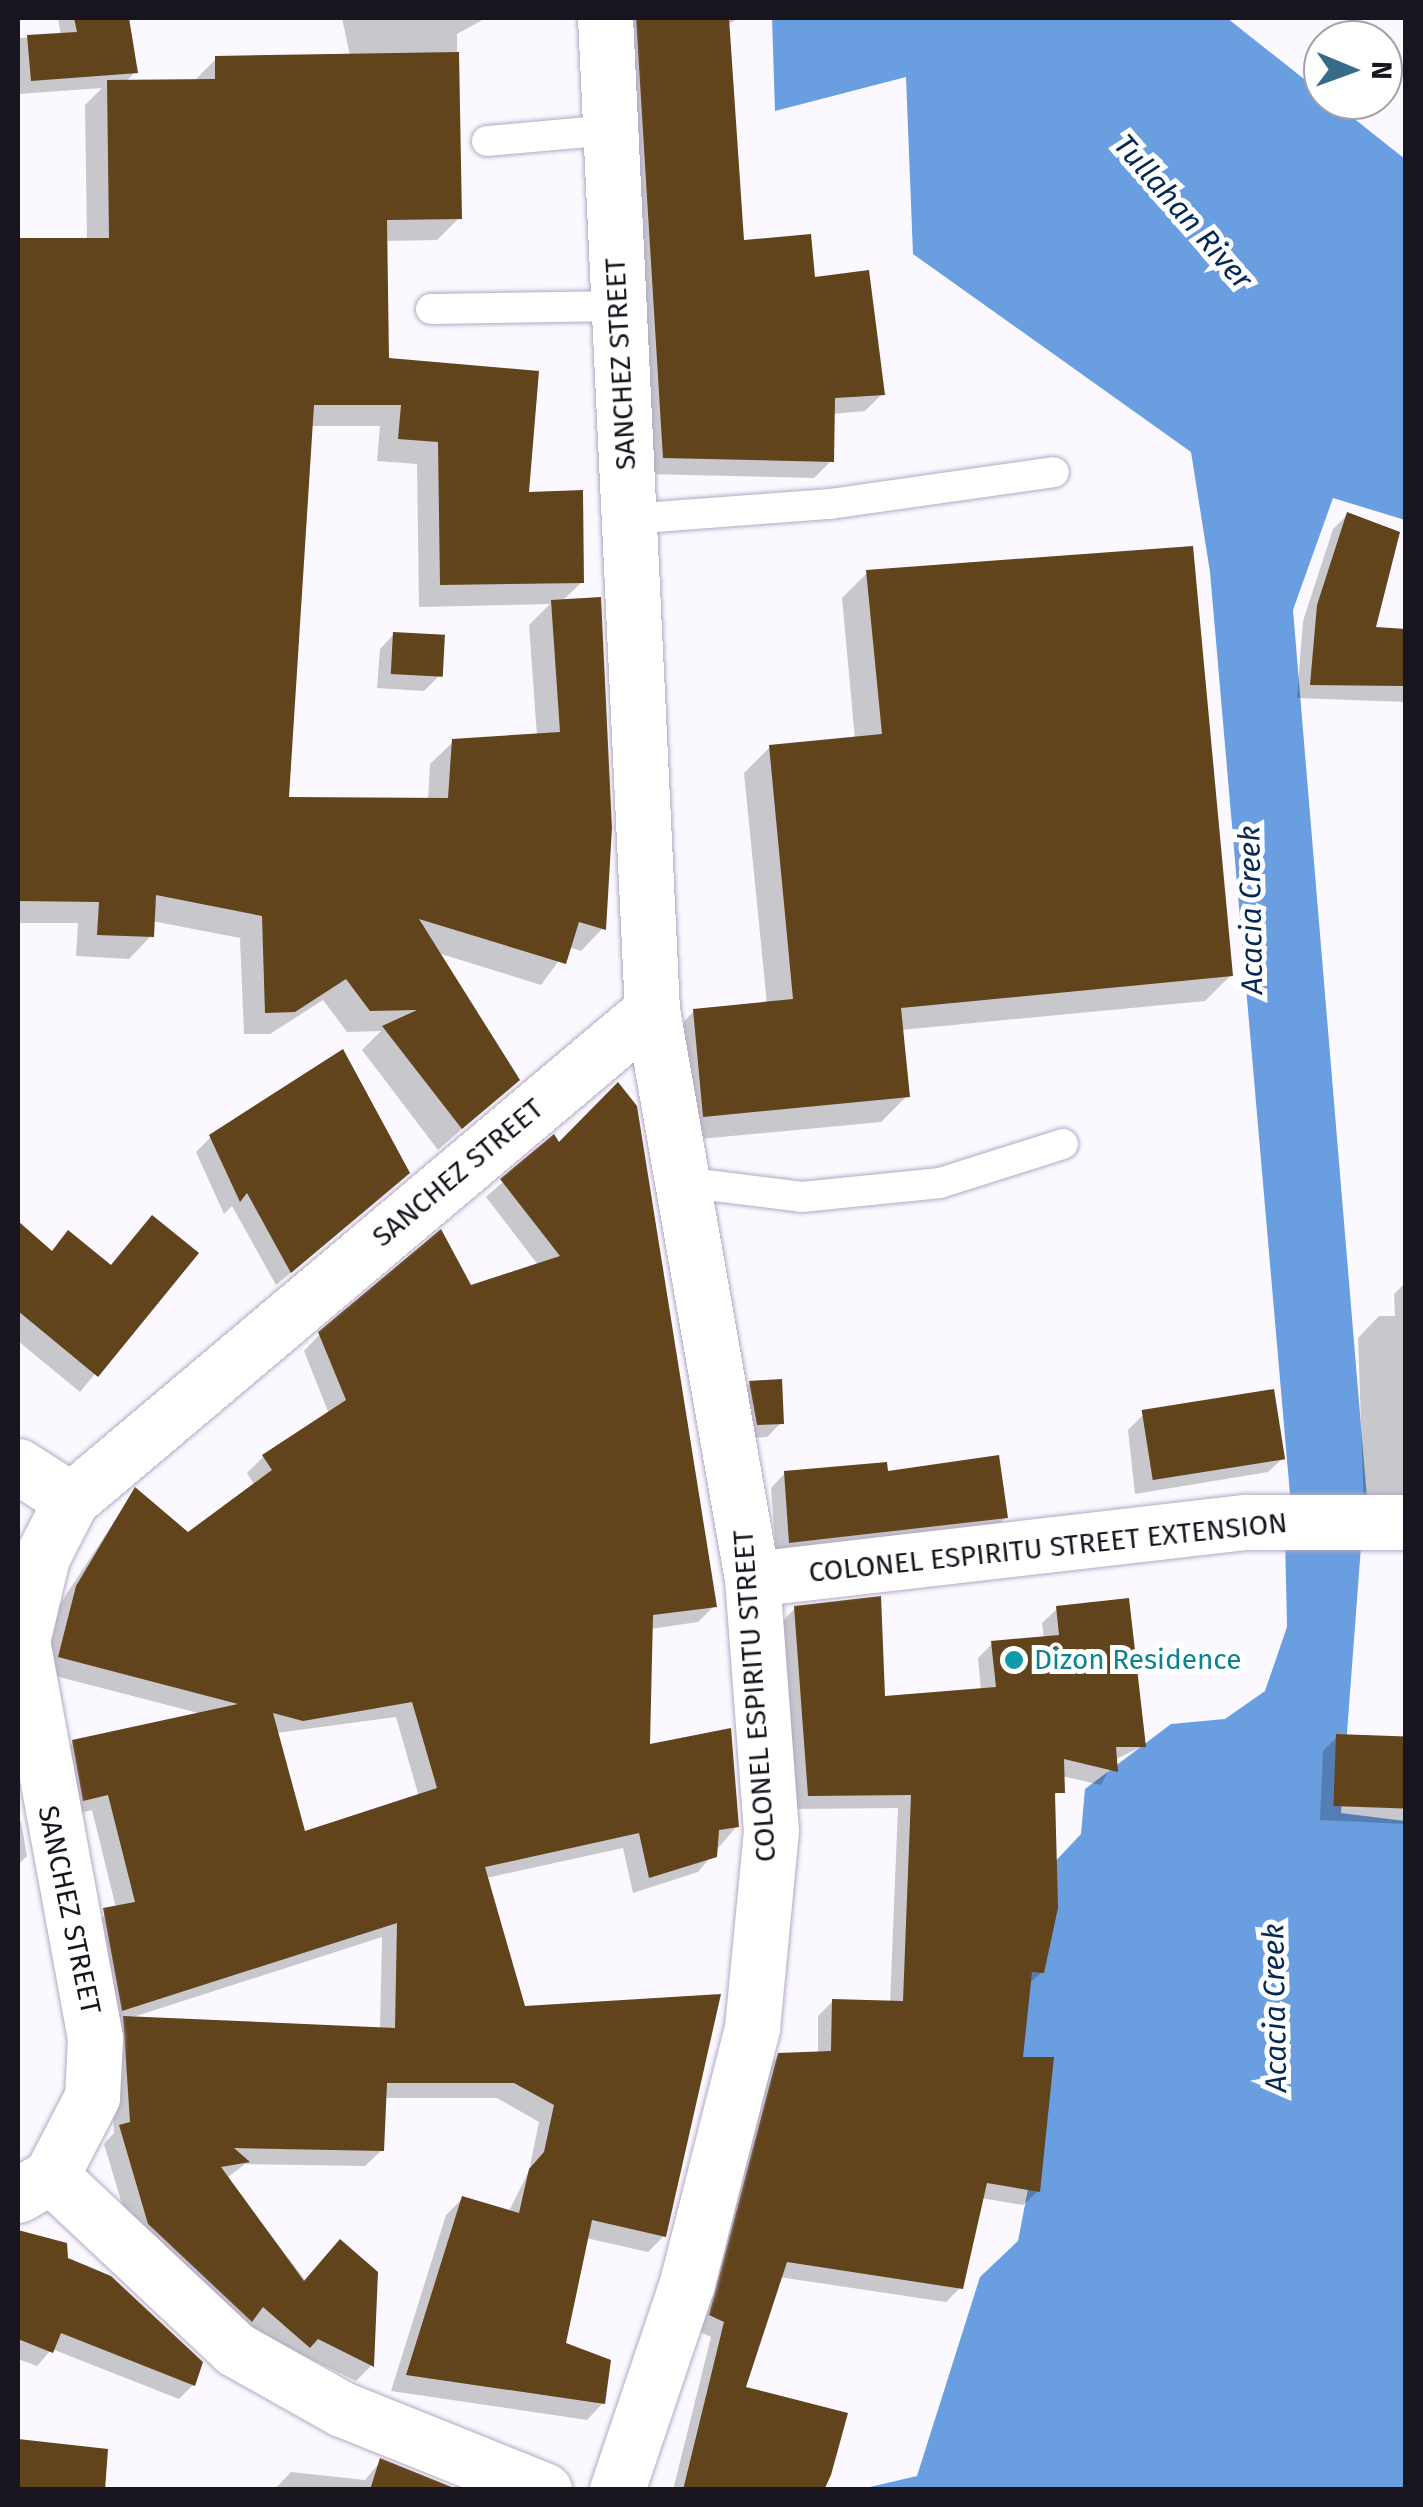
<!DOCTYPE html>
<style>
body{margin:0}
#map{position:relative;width:1423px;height:2507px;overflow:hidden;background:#fbf9ff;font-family:"Fira Sans",sans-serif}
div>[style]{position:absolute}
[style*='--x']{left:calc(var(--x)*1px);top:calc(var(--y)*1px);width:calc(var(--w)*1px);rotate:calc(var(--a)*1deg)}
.water>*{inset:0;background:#699ee0}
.shadow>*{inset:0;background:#0003}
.stream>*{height:18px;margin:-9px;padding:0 9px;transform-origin:9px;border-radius:9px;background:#699ee0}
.building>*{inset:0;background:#61431c;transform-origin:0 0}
.roads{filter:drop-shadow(0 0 2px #b3a8c4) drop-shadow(0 0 2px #b3a8c4)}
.service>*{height:30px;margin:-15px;padding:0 15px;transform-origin:15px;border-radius:15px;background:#fff}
.minor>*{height:55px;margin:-27.5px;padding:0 27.5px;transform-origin:27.5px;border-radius:27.5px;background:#fff}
.tertiary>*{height:55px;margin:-27.5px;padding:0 27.5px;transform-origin:27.5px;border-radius:27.5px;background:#fff}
.dots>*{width:28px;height:28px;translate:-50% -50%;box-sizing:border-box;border:5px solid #fff;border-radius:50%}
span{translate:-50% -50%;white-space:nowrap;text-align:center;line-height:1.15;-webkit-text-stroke:10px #fff;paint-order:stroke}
.street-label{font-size:28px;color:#19151f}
.culture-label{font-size:28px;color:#0d838f}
.left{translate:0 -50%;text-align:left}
.water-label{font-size:30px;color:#042953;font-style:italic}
.frame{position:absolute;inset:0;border:20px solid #19151f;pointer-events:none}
.north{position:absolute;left:1303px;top:20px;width:100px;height:100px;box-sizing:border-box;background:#fff;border:2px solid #a3a1a5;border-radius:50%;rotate:91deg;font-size:28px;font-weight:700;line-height:40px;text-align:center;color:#19151f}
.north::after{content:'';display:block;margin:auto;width:35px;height:45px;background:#376c88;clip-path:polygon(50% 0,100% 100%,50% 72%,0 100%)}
</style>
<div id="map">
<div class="water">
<div style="clip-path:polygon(772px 18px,1227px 18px,1405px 159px,1405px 520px,1333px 498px,1293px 610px,1367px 1498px,1291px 1506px,1210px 572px,1191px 452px,913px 254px,906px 77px,775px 111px)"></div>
<div style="clip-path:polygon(1362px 1533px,1341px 1813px,1405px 1821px,1405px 2489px,857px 2490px,917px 2476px,980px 2277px,1018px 2241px,1032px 2168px,1006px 1914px,1081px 1834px,1085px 1789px,1171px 1724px,1225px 1719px,1265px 1691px,1299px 1592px,1291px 1534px)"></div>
</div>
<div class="shadow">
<div style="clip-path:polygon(evenodd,58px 18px,127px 18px,135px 72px,125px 83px,193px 82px,216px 59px,350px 56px,342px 18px,486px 18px,457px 34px,459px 218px,437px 240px,385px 241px,386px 360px,526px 494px,582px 582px,561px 602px,603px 928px,581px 951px,569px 947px,541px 985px,438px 953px,517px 1080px,438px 1150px,362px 1050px,381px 1031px,347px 1032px,323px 1000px,270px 1034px,244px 1034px,240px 938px,152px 921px,151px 936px,129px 959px,76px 956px,78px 923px,18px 923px,18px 241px,87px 240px,85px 105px,102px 88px,18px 94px,18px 38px,61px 36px,58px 18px,310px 426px,380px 426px,377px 461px,417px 464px,419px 607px,550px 604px,529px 625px,537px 736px,453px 742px,430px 764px,428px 801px,286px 799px,310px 426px)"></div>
<div style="clip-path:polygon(624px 18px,739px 18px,727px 25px,742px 242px,812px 280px,882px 394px,865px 411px,832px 414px,832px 460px,814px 478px,646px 474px)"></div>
<div style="clip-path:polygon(1347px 515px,1373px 629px,1406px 632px,1406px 702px,1297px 698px,1303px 621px,1333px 529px)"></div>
<div style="clip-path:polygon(868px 572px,1231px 975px,1205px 1001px,901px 1030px,907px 1096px,881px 1122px,678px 1141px,669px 1037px,694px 1011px,767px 1004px,744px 773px,770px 747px,855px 739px,842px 598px)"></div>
<div style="clip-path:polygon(394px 634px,439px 676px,424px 691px,377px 688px,380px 649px)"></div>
<div style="clip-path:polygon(211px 1137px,393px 1187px,276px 1285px,232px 1206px,224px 1214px,196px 1152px)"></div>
<div style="clip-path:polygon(evenodd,553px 1138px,714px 1606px,698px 1622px,650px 1629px,648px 1747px,737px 1826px,698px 1872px,633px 1893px,623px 1848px,486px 1878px,523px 2009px,664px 2236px,648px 2252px,586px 2238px,563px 2345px,603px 2403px,587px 2420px,391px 2391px,446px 2215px,462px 2199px,508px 2213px,529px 2171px,539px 2122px,497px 2098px,384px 2098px,382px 2150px,365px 2166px,245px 2164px,227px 2178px,371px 2366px,356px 2381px,300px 2354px,292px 2362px,133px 2241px,104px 2144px,114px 2133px,108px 2035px,121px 2021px,106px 2026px,88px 1927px,116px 1908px,92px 1810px,67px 1816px,57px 1759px,73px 1742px,202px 1714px,44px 1673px,60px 1604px,135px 1490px,188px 1536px,255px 1486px,247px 1473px,263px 1457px,329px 1414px,304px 1351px,320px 1334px,539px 1266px,486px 1197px,553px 1138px,396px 1717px,419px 1797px,303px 1834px,276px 1733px,396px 1717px,553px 1138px,382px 1937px,380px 2030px,130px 2018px,382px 1937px)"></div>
<div style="clip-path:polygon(152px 1219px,195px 1253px,80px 1392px,18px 1341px,18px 1224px,50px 1253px,69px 1234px,109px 1267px)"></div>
<div style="clip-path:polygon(1406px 1282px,1406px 1509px,1364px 1511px,1358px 1338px,1379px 1316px,1395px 1316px,1394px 1294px)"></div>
<div style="clip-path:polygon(750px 1383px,781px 1423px,767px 1437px,743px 1438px,736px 1398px)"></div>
<div style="clip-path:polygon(1143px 1415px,1283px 1458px,1268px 1472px,1135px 1494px,1128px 1430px)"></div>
<div style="clip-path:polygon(785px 1473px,885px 1474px,1006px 1517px,991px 1532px,776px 1556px,771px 1488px)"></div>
<div style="clip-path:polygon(795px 1608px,882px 1699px,981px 1691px,978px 1658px,992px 1644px,1044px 1639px,1042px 1623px,1057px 1609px,1143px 1746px,1114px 1760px,1101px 1785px,1062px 1776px,1053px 1801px,1042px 1972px,1028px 1985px,1020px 2059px,1038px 2191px,1023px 2205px,981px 2198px,960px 2288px,946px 2302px,779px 2277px,743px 2388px,845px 2415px,825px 2490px,673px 2490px,711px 2337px,696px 2330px,764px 2070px,779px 2055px,818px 2054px,818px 2016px,833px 2001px,890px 2003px,898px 1808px,794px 1809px,781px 1623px)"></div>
<div style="clip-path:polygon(1337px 1737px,1406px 1739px,1406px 1824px,1320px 1820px,1323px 1751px)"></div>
<div style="clip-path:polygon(21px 1821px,27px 1856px,18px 1865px,18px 1822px)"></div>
<div style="clip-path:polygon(25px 2235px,66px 2260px,193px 2385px,179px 2399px,52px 2349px,37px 2366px,18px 2359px,18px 2242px)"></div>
<div style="clip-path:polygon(381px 2461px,452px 2490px,274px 2490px,291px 2472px,365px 2480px)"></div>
</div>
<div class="stream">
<div style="--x:1294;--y:1537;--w:89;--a:88.7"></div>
</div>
<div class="building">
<div style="clip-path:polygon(74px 18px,129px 18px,138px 73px,31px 81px,27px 35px,77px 32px)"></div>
<div style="clip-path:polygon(636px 18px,729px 18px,744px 240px,811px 234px,815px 277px,869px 270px,885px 395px,835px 398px,834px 462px,663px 458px)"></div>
<div style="clip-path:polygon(459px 52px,462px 219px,387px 220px,389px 358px,539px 371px,529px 492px,583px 490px,584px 583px,440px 585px,438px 442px,398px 439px,401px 405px,314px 405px,289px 797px,448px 798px,452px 739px,560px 732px,551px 600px,601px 597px,612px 828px,606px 930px,579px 922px,566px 964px,419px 919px,520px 1080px,462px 1129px,382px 1026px,417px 1010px,370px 1011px,346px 979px,295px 1012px,265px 1013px,262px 916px,156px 895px,154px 937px,97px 935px,99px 902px,18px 901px,18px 238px,109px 238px,107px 80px,215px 79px,215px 56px)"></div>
<div style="clip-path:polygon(1347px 512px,1400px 532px,1376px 627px,1406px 629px,1406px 686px,1310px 685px,1317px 605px)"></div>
<div style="clip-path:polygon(1193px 546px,1233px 976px,901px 1008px,910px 1097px,703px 1117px,693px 1009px,793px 999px,769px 745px,882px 734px,866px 570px)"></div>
<div style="left:393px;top:632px;width:52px;height:42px;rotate:3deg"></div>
<div style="clip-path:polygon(343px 1049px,410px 1173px,291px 1273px,247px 1193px,240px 1202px,209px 1135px)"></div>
<div style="clip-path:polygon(evenodd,618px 1082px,637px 1106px,717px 1607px,653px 1615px,650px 1744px,731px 1728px,739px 1827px,719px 1830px,717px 1857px,649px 1878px,639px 1833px,485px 1867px,525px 2006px,721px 1994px,666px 2237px,592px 2220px,566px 2343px,611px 2360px,605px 2404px,406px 2375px,462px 2196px,519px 2213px,529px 2169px,544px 2152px,554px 2105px,514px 2083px,387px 2083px,384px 2151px,234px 2148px,250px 2162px,221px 2167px,304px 2281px,340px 2239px,378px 2272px,374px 2367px,318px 2339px,310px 2348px,263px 2307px,252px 2322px,148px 2224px,119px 2125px,130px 2122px,123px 2016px,395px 2028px,397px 1923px,122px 2011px,103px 1908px,135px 1902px,108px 1795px,83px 1801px,72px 1740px,238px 1704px,58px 1657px,76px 1586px,135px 1487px,188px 1532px,272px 1470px,262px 1455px,346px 1400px,318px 1332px,441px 1229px,471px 1285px,560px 1256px,500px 1179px,554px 1134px,559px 1142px,618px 1082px,412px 1702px,437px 1788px,305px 1831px,273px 1713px,303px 1721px,412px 1702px)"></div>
<div style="clip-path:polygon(152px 1215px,199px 1253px,98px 1377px,18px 1311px,18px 1221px,52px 1251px,68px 1230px,111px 1265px)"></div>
<div style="clip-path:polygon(782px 1379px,784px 1424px,757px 1425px,749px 1381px)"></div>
<div style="left:1274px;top:1389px;width:71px;height:134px;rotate:81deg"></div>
<div style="clip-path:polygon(999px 1455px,1008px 1518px,789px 1543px,784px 1471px,887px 1462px,888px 1471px)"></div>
<div style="clip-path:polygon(881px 1596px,885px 1696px,996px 1687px,991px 1641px,1059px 1635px,1056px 1606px,1129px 1598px,1146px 1747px,1116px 1747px,1118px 1772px,1064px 1759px,1065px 1793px,1055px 1793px,1058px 1908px,1044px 1973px,1032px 1972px,1023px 2057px,1054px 2057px,1040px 2192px,987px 2183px,963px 2289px,787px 2262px,746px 2387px,848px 2413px,831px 2475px,824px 2490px,683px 2490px,724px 2322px,709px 2315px,778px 2053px,831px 2051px,832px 1999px,903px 2001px,911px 1795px,808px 1796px,794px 1606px)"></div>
<div style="left:1336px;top:1734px;width:70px;height:72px;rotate:2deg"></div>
<div style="clip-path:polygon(18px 2230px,67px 2243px,68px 2258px,111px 2276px,203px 2362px,195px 2386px,61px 2333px,53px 2353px,18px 2339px)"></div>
<div style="clip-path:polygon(18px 2439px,108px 2449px,105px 2490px,18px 2490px)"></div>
<div style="clip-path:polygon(380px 2458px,459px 2490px,370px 2490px)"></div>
</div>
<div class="roads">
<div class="service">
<div style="--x:487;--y:141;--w:123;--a:-5.1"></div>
<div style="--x:431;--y:309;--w:188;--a:-0.9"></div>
<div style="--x:629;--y:519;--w:202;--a:-4.3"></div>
<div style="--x:830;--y:504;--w:226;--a:-8.1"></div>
<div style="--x:682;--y:1182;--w:121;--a:7.1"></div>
<div style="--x:802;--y:1197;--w:139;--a:-5.8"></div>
<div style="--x:940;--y:1183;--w:129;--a:-17.6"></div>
</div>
<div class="minor">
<div style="--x:18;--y:1466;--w:63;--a:32.7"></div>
<div style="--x:752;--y:1579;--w:499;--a:-6.6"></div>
<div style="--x:1248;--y:1522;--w:158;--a:0"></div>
<div style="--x:51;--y:2176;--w:253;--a:43.2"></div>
<div style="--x:235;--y:2349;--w:123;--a:29.3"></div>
<div style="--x:342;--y:2409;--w:218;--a:21.9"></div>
<div style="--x:617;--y:2490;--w:219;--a:-71.3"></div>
<div style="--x:687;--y:2283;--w:263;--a:-75.7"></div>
<div style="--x:752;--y:2028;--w:198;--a:-84.5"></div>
<div style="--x:771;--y:1831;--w:253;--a:-94.3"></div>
<div style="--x:752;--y:1579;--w:578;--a:-99.97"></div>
</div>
<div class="tertiary">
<div style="--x:18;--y:2195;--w:38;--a:-30"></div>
<div style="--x:51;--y:2176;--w:89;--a:-62.6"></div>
<div style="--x:92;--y:2097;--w:59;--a:-87.1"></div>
<div style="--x:95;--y:2038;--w:404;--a:-100.4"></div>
<div style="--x:22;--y:1641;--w:86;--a:-76.6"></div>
<div style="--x:42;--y:1557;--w:64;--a:-63"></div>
<div style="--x:71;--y:1500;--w:760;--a:-40.14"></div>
<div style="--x:652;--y:1010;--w:993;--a:-92.71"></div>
</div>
</div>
<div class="dots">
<div style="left:1014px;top:1660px;background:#0f9aa8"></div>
</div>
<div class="street-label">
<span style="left:621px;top:364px;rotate:-93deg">SANCHEZ STREET</span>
<span style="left:458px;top:1173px;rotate:-40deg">SANCHEZ STREET</span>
<span style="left:1048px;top:1548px;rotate:-6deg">COLONEL ESPIRITU STREET EXTENSION</span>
<span style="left:755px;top:1696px;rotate:-94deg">COLONEL ESPIRITU STREET</span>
<span style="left:69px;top:1910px;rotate:78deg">SANCHEZ STREET</span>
</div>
<div class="culture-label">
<span class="left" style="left:1034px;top:1660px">Dizon Residence</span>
</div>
<div class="water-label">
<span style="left:1183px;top:212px;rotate:49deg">Tullahan River</span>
<span style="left:1251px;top:910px;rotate:-91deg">Acacia Creek</span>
<span style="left:1275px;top:2008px;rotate:-91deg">Acacia Creek</span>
</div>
<div class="frame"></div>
<div class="north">N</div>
</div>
